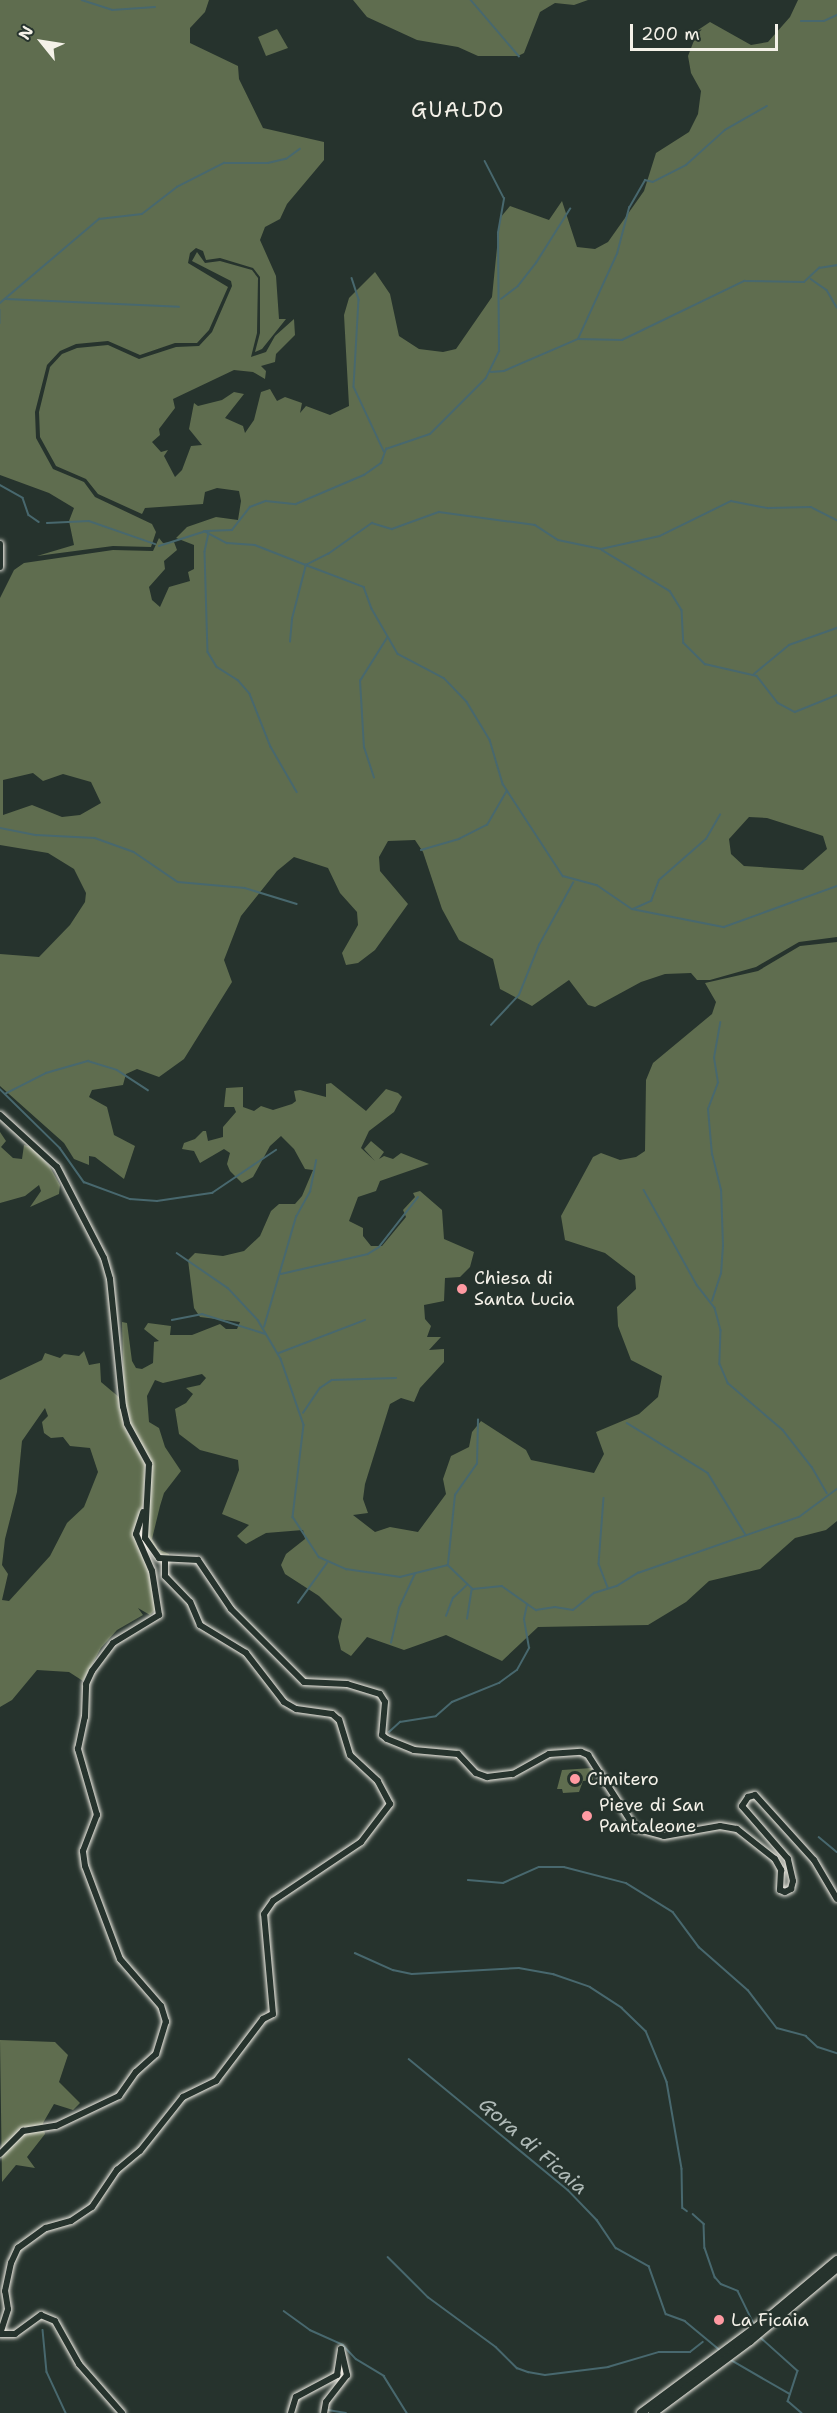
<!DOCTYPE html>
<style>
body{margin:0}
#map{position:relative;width:837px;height:2413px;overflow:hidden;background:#26332d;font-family:"Shantell Sans",sans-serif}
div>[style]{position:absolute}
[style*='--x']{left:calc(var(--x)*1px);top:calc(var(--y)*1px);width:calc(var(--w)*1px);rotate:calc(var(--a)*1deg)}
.green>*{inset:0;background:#5f6d4f}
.stream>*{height:1.5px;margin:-0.75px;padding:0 0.75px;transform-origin:0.75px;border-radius:0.75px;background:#48686e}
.roads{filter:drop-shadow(0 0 2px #f4f1e8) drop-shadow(0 0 2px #f4f1e8)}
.secondary>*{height:6px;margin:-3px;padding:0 3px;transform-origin:3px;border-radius:3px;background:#26332d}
.highway>*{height:8px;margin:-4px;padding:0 4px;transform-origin:4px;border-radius:4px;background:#26332d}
.dots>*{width:16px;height:16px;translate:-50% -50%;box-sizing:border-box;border:3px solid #26332d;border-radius:50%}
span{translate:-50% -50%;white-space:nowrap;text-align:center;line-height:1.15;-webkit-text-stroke:4.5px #26332d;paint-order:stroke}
.poi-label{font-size:18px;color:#f4f1e8}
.left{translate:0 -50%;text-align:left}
.water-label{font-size:20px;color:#afbab7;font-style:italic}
.quarter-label{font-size:21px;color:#f4f1e8;letter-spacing:1.5px}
.north{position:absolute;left:12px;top:12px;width:60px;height:60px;-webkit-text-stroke:4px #26332d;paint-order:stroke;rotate:300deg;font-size:16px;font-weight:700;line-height:24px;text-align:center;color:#f4f1e8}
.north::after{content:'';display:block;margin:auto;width:21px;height:27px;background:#f4f1e8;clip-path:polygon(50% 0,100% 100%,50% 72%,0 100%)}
.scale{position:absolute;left:630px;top:24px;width:148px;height:27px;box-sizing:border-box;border:3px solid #f4f1e8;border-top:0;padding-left:8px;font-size:18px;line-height:21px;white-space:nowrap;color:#f4f1e8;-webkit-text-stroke:4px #26332d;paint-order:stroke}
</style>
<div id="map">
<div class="green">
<div style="clip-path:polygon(0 0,209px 0,205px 12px,190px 28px,190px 43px,238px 66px,239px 79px,263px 128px,324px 142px,324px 160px,287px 204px,280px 219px,265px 227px,260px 240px,276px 276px,279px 319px,286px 319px,262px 349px,255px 352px,260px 333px,260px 277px,253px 268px,220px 258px,206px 260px,203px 251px,196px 248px,190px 253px,188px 263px,228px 287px,209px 330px,197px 343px,175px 343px,140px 355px,108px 341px,76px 344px,60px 351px,47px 365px,35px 412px,36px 438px,53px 469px,84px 482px,95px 497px,152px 524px,156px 532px,151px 547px,113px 546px,37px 556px,74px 545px,69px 521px,74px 508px,49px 493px,0 475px)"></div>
<div style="clip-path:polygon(353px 0,588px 0,574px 5px,555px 3px,540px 12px,524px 53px,518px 56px,478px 56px,458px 47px,417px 40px,367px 17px)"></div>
<div style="clip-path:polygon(evenodd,798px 0,837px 0,837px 937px,799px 942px,756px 967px,710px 980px,697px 980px,691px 973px,665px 974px,641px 982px,595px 1007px,588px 1005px,569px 980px,532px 1006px,500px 989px,493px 959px,459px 940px,442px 909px,423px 852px,415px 840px,388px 841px,379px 857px,380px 871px,408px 904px,375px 950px,358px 963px,346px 965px,342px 953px,358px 925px,357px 912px,340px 893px,328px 868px,294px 857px,277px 871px,241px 916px,224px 960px,232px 982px,184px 1059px,159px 1077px,137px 1069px,126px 1074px,123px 1085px,92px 1090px,89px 1097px,107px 1107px,114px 1135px,135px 1146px,124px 1179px,95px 1157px,89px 1156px,89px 1165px,74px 1159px,64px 1143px,0 1086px,0 954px,39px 957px,70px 925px,85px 902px,86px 893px,74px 869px,48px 853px,0 845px,0 598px,14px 570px,24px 563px,113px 550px,153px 551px,159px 538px,163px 543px,174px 542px,177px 550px,164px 561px,165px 569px,149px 587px,152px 600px,160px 607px,169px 587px,190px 581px,188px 572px,194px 569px,194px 545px,176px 538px,187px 527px,216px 517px,238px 520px,241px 501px,239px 491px,217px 488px,205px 492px,203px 504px,145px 508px,142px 514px,98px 494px,86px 479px,56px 466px,40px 437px,39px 412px,50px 367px,62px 354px,77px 348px,108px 345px,139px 359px,176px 347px,199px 346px,212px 332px,232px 286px,231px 281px,192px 261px,197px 252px,205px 263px,220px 261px,252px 270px,258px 278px,257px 333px,251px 357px,266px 352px,275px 336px,294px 319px,295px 335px,276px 354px,275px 362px,261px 366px,266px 371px,265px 379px,253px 372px,234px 370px,173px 399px,175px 408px,159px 429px,160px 435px,152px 442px,161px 452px,168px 450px,164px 456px,175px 477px,182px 470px,191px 446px,202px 445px,189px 429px,194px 403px,198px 406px,222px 400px,234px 392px,244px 394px,225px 418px,243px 426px,245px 433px,254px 420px,261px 392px,270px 389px,277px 401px,285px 397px,302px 403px,300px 413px,306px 406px,330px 415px,349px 406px,344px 315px,349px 298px,375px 272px,390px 294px,399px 336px,419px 349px,443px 352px,456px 349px,492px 297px,500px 218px,510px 206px,549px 220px,562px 201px,577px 247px,595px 249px,608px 242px,644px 191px,656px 153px,689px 132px,698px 114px,701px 91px,691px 73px,688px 56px,698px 30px,710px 22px,751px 45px,768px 42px,790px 17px,798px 0,33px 773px,43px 781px,63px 774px,91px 782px,101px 803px,80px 815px,62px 817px,32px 805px,3px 815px,3px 780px,33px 773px,798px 0,749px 817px,767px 818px,817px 834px,823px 836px,827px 849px,803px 870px,744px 866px,731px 854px,729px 839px,749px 817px)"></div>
<div style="clip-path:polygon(277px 29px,288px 48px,266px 56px,258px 37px)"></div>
<div style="clip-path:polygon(837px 942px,837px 1521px,826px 1530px,795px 1538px,760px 1569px,709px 1581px,686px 1602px,648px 1625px,538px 1627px,502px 1661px,446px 1635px,404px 1650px,367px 1637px,351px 1656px,341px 1650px,338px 1637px,342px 1619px,319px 1596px,285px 1574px,281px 1565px,286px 1554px,305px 1539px,303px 1530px,266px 1533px,246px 1544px,242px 1541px,237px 1536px,249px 1525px,222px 1514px,239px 1470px,238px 1460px,200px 1450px,179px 1434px,175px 1409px,186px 1403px,193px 1394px,186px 1388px,200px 1385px,206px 1378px,202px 1374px,163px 1383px,155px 1380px,147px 1396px,149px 1422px,159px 1428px,165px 1447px,181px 1471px,164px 1493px,160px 1506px,152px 1539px,158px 1549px,169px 1554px,169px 1559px,160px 1557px,147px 1538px,151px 1463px,129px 1424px,124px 1396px,122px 1322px,127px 1323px,132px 1361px,136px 1368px,142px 1369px,153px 1363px,154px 1342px,159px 1341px,144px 1329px,148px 1323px,171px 1326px,170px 1335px,192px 1335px,220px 1324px,226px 1329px,237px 1329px,240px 1322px,200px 1317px,194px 1308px,188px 1260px,195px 1253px,223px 1256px,244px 1251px,260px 1236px,271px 1211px,279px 1204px,295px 1204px,302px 1196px,313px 1170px,305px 1169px,294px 1149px,281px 1136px,270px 1146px,253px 1177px,242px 1183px,230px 1171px,227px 1164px,230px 1153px,224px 1149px,200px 1163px,194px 1151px,182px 1149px,184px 1143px,195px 1139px,203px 1131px,206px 1131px,208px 1141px,223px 1137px,223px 1127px,236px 1112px,234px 1107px,224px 1107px,226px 1088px,243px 1087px,243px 1107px,254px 1111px,261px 1106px,273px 1110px,292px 1104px,296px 1101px,294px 1091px,300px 1090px,326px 1097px,326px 1084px,331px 1083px,366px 1111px,386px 1089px,398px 1093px,402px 1097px,394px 1112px,369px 1131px,361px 1148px,375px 1161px,364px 1149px,371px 1141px,384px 1152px,379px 1159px,384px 1156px,393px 1159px,401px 1153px,429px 1164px,380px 1181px,376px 1191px,358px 1197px,349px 1221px,363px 1228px,363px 1236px,371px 1246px,382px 1246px,406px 1217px,403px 1210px,415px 1197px,413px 1193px,420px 1191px,442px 1210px,444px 1239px,474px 1252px,470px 1267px,460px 1277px,445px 1278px,444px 1301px,424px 1305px,425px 1319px,431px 1326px,427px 1337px,441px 1337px,429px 1350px,444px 1349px,444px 1362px,420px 1388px,414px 1402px,401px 1398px,390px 1404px,365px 1484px,363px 1499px,368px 1513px,353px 1515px,375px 1532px,390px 1527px,418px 1532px,446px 1494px,443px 1479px,451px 1456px,469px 1447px,472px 1432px,481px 1421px,526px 1450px,531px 1460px,594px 1473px,604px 1454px,596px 1432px,639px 1414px,658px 1397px,662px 1376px,631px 1360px,618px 1326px,617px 1307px,636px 1289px,635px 1276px,605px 1253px,565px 1240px,561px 1216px,593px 1157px,601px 1153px,620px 1160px,636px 1157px,645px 1151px,646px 1080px,653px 1063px,712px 1014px,716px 1002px,705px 983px,758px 971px,800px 946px)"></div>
<div style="clip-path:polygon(0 1132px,6px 1141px,1px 1147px,13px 1158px,22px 1159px,24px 1145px,32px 1147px,50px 1167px,60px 1185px,59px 1194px,30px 1207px,41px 1191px,39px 1185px,25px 1196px,0 1203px)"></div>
<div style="clip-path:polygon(evenodd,84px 1351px,89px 1365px,100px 1363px,101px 1382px,120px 1398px,124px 1426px,145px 1464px,143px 1505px,133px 1534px,150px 1572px,157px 1608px,150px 1615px,138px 1608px,143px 1615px,117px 1630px,101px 1648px,83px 1681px,69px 1672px,37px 1670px,12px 1700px,0 1707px,0 1380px,42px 1360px,45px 1353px,60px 1358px,64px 1354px,79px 1356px,84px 1351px,45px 1408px,48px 1416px,42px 1422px,44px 1433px,51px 1438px,63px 1437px,70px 1446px,90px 1448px,98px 1472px,84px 1507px,67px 1523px,50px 1556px,9px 1601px,2px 1600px,8px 1574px,2px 1565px,5px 1539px,17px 1492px,22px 1441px,45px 1408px)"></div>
<div style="clip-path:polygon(592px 1768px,593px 1780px,583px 1781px,579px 1792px,563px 1793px,562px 1789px,557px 1789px,562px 1770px)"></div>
<div style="clip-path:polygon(0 2040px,55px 2042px,68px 2055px,59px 2082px,80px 2103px,73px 2110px,54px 2104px,43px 2123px,45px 2134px,27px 2157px,35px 2168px,16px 2165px,2px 2182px)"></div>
</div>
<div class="stream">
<div style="--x:82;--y:0;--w:32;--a:18"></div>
<div style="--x:112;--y:10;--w:43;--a:-4"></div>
<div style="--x:471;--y:0;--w:74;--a:49.4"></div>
<div style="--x:801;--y:21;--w:23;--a:0"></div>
<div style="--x:824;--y:21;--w:14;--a:-25"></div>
<div style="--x:352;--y:278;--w:23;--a:72"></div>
<div style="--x:359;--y:300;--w:87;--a:93.3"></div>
<div style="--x:354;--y:387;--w:71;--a:64.9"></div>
<div style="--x:811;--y:279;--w:19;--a:35"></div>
<div style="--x:827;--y:290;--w:20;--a:60"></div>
<div style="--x:6;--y:299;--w:173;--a:2.6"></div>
<div style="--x:501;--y:299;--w:21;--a:-37"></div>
<div style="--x:518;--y:286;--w:29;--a:-52"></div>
<div style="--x:536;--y:263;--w:64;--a:-57.8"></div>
<div style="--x:0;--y:303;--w:130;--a:-40.3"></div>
<div style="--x:99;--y:219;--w:43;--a:-6.6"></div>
<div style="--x:142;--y:214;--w:44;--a:-37.6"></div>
<div style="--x:177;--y:187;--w:53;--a:-27.1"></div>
<div style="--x:224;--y:163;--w:44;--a:0"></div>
<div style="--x:268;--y:163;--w:18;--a:-13"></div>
<div style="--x:286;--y:159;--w:17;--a:-36"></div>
<div style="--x:0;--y:310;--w:13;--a:90"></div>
<div style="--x:578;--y:339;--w:94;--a:-65.4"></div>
<div style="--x:617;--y:254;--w:48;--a:-75.4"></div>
<div style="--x:629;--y:208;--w:32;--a:-60"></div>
<div style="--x:645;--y:180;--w:8;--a:14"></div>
<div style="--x:653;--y:182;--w:37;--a:-27"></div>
<div style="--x:686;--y:165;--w:52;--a:-41.9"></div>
<div style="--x:725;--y:130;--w:48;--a:-29.7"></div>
<div style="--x:491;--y:372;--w:13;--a:-4"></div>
<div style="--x:504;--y:371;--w:81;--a:-23.4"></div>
<div style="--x:578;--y:339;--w:44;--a:1.3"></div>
<div style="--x:622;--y:340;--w:136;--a:-25.8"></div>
<div style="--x:744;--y:281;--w:60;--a:1"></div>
<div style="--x:804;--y:282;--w:21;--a:-43"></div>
<div style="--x:819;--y:268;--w:18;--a:-9"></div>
<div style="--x:0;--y:485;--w:26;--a:29"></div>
<div style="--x:23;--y:498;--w:18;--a:71"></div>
<div style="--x:29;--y:515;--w:12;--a:35"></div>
<div style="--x:47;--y:523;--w:42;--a:-2.7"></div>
<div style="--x:89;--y:521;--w:70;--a:19.2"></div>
<div style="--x:204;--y:531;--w:26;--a:28"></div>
<div style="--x:227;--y:543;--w:28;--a:4"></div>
<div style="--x:255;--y:545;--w:55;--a:21.4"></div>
<div style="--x:306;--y:565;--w:25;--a:-27"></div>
<div style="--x:328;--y:554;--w:54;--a:-35.2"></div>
<div style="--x:372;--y:523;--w:21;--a:17"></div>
<div style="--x:392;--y:529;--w:50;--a:-19.9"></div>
<div style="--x:439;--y:512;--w:97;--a:7.7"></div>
<div style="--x:535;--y:525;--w:27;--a:33"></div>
<div style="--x:558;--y:540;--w:44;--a:11.8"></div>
<div style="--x:601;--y:549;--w:60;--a:-12.4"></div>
<div style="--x:660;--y:536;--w:79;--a:-26.2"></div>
<div style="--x:731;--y:501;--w:38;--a:11"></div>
<div style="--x:768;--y:508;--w:43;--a:-1.3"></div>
<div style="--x:811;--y:507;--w:29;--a:27"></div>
<div style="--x:209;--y:533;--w:19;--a:102"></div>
<div style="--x:205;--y:552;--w:100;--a:88.3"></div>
<div style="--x:208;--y:652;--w:17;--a:59"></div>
<div style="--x:217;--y:667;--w:25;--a:32"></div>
<div style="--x:238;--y:680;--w:18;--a:49"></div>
<div style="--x:250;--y:694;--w:57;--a:68.4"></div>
<div style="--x:271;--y:747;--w:52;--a:60"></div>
<div style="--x:159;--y:546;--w:49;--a:-17.7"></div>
<div style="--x:206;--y:531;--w:26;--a:-2"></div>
<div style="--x:232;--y:530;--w:29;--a:-52"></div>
<div style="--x:250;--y:507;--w:17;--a:-21"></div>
<div style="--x:266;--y:501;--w:30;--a:6"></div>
<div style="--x:296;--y:504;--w:74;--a:-23.1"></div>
<div style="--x:364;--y:475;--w:21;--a:-35"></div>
<div style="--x:381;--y:463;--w:15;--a:-70"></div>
<div style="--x:386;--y:449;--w:46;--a:-18.8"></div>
<div style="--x:430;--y:434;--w:79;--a:-45"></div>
<div style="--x:486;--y:378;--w:30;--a:-64"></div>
<div style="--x:499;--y:351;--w:118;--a:-90.5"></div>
<div style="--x:498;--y:233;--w:35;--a:-80"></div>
<div style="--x:504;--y:199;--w:42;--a:-117.2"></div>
<div style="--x:602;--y:550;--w:79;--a:31.1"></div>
<div style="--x:670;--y:591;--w:22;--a:58"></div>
<div style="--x:682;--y:610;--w:33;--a:87"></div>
<div style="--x:684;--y:643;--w:30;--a:45"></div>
<div style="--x:705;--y:664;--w:53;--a:13"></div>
<div style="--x:757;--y:676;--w:34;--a:52"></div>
<div style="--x:778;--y:703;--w:19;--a:28"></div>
<div style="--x:795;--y:712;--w:45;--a:-22"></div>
<div style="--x:306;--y:565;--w:62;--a:20.8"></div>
<div style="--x:364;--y:587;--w:23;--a:70"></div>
<div style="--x:372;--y:609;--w:52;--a:60"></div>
<div style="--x:398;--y:654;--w:52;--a:27.6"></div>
<div style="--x:444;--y:678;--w:33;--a:46"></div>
<div style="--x:467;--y:702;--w:44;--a:58.8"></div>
<div style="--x:490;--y:740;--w:46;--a:73.5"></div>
<div style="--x:503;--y:784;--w:110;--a:56.9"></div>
<div style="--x:563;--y:876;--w:35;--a:15"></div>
<div style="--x:597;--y:885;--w:42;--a:34.4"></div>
<div style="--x:632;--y:909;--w:94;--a:11.1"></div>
<div style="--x:724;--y:927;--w:120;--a:-19.9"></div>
<div style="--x:290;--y:642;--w:23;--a:-85"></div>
<div style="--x:292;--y:619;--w:56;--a:-75.5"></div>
<div style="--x:754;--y:674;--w:45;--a:-39.6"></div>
<div style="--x:789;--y:645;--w:51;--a:-19.5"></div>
<div style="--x:374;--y:778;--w:32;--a:-108"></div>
<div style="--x:364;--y:748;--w:67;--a:-93.4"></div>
<div style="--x:360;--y:681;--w:51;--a:-57.9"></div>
<div style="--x:0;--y:828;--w:37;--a:11"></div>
<div style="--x:36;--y:835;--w:59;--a:2.9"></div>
<div style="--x:95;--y:838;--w:41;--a:19.7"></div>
<div style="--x:134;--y:852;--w:53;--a:34.3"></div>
<div style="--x:178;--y:882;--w:67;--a:5.1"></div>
<div style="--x:245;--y:888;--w:54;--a:17.1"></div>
<div style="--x:421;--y:850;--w:40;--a:-16"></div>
<div style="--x:459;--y:839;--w:31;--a:-27"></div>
<div style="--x:487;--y:825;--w:39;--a:-60"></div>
<div style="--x:633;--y:909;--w:20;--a:-24"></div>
<div style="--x:651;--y:901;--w:22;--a:-69"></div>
<div style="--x:659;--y:880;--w:62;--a:-41.1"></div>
<div style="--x:706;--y:839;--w:28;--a:-60"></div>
<div style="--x:491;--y:1025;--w:41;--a:-47"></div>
<div style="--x:519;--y:995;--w:54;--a:-68.2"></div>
<div style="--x:539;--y:945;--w:71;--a:-61.3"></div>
<div style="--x:0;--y:1089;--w:84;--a:44.5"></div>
<div style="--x:60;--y:1148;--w:42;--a:54.8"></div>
<div style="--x:84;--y:1182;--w:49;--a:20.3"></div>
<div style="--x:130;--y:1199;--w:27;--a:4"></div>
<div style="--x:157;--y:1201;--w:56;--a:-8.3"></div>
<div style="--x:212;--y:1193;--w:77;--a:-33.9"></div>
<div style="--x:5;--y:1094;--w:46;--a:-27.1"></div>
<div style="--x:46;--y:1073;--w:44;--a:-15.9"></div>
<div style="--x:88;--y:1061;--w:30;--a:17"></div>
<div style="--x:117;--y:1070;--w:37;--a:33"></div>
<div style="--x:644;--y:1190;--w:109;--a:60.8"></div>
<div style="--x:697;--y:1285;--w:29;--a:52"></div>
<div style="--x:715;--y:1308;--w:23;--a:75"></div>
<div style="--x:721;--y:1330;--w:34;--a:92"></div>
<div style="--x:720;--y:1364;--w:21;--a:67"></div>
<div style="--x:728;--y:1383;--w:72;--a:40.5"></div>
<div style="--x:783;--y:1430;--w:47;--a:51.9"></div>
<div style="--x:812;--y:1467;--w:30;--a:60"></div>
<div style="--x:177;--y:1253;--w:62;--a:34.5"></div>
<div style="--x:228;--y:1288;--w:44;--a:46.8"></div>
<div style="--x:258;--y:1320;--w:45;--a:59.5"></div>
<div style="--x:281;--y:1359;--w:70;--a:70.8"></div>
<div style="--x:304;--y:1425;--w:93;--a:96.8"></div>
<div style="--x:293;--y:1517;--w:48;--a:57"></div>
<div style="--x:319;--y:1557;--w:30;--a:24"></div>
<div style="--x:346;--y:1569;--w:55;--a:8.4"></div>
<div style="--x:400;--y:1577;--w:49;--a:-14"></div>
<div style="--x:448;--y:1565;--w:35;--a:44"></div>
<div style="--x:473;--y:1589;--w:29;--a:-6"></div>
<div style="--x:502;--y:1586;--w:42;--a:35.2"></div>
<div style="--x:536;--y:1610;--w:19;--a:-9"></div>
<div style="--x:555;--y:1607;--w:18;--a:9"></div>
<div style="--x:573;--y:1610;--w:27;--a:-39"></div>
<div style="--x:594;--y:1593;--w:24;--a:-17"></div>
<div style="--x:617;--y:1586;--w:25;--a:-32"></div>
<div style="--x:638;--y:1573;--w:170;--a:-19.2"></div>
<div style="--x:799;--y:1517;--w:47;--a:-36.4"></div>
<div style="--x:281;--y:1274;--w:89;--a:-12.9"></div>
<div style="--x:368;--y:1254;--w:13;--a:-32"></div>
<div style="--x:379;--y:1247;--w:63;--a:-52"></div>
<div style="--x:712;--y:1301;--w:28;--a:-72"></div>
<div style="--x:721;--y:1274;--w:28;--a:-86"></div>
<div style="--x:723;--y:1246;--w:56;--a:-92"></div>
<div style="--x:721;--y:1190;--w:36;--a:-104"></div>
<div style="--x:712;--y:1155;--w:46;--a:-95"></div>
<div style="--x:708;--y:1109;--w:28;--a:-69"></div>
<div style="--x:718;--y:1083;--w:25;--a:-99"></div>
<div style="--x:714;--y:1058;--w:36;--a:-80"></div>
<div style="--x:172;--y:1320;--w:31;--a:-11"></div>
<div style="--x:202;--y:1314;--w:67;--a:17.4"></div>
<div style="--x:264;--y:1327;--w:115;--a:-73.8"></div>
<div style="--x:296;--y:1217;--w:29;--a:-61"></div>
<div style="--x:310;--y:1192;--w:32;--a:-79"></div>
<div style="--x:279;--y:1353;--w:92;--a:-21"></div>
<div style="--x:303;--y:1413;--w:30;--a:-56"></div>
<div style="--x:320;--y:1388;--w:14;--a:-34"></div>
<div style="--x:332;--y:1380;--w:64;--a:-1.8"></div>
<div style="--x:627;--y:1423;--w:95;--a:31.7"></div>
<div style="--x:708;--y:1473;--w:73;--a:58.5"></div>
<div style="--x:604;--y:1498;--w:66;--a:94.3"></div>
<div style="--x:599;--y:1564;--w:25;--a:69"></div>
<div style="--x:448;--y:1564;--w:69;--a:-84.2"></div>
<div style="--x:455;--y:1495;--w:38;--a:-55"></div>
<div style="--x:477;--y:1464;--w:44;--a:-88.7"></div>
<div style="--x:298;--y:1603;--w:49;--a:-54.1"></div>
<div style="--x:446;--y:1616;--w:19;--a:-69"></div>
<div style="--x:453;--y:1598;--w:19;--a:-43"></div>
<div style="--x:467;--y:1619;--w:30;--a:-81"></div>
<div style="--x:391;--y:1643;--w:36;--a:-77"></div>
<div style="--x:399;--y:1608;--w:38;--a:-65"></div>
<div style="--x:389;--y:1732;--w:15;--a:-42"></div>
<div style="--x:400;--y:1722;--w:36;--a:-9"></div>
<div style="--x:436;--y:1716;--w:21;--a:-41"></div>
<div style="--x:452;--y:1702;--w:51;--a:-22"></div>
<div style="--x:499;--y:1683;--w:22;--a:-36"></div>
<div style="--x:517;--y:1670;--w:25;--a:-61"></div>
<div style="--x:529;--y:1648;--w:29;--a:-100"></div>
<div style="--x:524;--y:1619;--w:14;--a:-78"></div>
<div style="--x:819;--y:1837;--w:23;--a:40"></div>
<div style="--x:468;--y:1880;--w:35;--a:5"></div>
<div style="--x:503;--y:1883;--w:39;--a:-24"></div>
<div style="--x:539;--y:1867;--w:25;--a:0"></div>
<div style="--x:564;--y:1867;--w:64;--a:14.5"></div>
<div style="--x:626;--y:1883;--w:55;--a:31.7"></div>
<div style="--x:673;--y:1912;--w:44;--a:53.4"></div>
<div style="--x:699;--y:1947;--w:65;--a:41.3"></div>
<div style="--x:748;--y:1990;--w:48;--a:52.7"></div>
<div style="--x:777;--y:2028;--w:30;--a:15"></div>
<div style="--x:806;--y:2036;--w:16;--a:43"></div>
<div style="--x:818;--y:2047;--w:20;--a:18"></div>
<div style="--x:355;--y:1953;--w:42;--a:24.1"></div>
<div style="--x:393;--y:1970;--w:19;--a:12"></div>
<div style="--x:412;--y:1974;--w:107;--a:-3.2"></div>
<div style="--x:519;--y:1968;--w:35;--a:10"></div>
<div style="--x:553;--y:1974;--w:39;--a:19"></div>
<div style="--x:590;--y:1987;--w:38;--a:33"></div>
<div style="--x:622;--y:2008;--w:33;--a:44"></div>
<div style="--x:646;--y:2031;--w:55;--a:67.6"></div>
<div style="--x:667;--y:2082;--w:88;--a:80.2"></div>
<div style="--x:682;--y:2169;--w:39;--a:89"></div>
<div style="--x:683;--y:2208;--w:5;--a:37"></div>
<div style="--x:409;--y:2059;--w:206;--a:39.5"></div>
<div style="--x:568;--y:2190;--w:42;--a:46"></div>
<div style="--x:597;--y:2220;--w:34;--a:56"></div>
<div style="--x:616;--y:2248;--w:38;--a:29"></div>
<div style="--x:649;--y:2266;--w:51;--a:70.5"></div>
<div style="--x:666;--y:2314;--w:20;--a:20"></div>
<div style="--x:685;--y:2321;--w:47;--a:39.8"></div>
<div style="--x:693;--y:2214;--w:15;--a:42"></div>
<div style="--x:704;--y:2224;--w:24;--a:88"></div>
<div style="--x:705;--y:2248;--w:31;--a:71"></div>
<div style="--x:715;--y:2277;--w:9;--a:49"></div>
<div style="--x:721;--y:2284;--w:18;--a:22"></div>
<div style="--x:738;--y:2291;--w:39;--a:64"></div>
<div style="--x:388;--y:2257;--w:57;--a:45"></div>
<div style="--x:428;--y:2297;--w:84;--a:36.3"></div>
<div style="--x:496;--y:2347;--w:30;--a:45"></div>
<div style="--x:517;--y:2368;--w:12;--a:20"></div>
<div style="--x:528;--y:2372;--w:17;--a:10"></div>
<div style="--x:545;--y:2375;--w:64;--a:-7.2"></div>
<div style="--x:608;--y:2367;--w:53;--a:-16.4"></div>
<div style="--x:659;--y:2352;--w:31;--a:0"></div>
<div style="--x:690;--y:2352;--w:16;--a:-38"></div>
<div style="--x:284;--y:2311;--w:32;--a:36"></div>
<div style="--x:310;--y:2330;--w:36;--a:24"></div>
<div style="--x:343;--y:2345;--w:19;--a:47"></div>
<div style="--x:356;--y:2359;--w:33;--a:31"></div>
<div style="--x:384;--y:2376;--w:44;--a:58.1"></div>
<div style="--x:43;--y:2330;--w:42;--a:84.6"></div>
<div style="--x:47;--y:2372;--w:45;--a:65.1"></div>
<div style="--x:759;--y:2336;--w:52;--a:41.9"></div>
<div style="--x:798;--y:2371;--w:32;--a:108"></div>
<div style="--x:788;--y:2401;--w:18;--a:41"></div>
<div style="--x:731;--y:2360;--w:68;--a:30"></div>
<div style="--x:328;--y:2410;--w:18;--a:9"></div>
</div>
<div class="roads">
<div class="secondary">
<div style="--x:0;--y:544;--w:23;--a:90"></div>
<div style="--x:0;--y:1115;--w:77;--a:42.4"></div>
<div style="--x:57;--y:1167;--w:102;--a:62.7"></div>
<div style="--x:104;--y:1258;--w:22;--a:74"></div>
<div style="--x:110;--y:1279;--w:128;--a:84.2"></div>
<div style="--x:123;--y:1406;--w:18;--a:77"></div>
<div style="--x:127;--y:1424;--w:46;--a:61.2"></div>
<div style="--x:149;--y:1464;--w:74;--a:93.1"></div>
<div style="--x:145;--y:1538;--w:24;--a:55"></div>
<div style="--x:159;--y:1558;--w:39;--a:3"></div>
<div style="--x:198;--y:1560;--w:59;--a:56"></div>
<div style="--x:231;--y:1609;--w:103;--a:45"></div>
<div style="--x:304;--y:1682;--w:43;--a:2.7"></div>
<div style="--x:347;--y:1684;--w:34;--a:17"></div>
<div style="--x:380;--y:1694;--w:9;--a:58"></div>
<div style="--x:385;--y:1702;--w:33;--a:95"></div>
<div style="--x:382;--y:1735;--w:6;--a:39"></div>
<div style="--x:387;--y:1739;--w:29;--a:22"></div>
<div style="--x:414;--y:1750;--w:44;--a:5.2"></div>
<div style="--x:458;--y:1754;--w:26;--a:47"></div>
<div style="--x:476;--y:1773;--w:12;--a:20"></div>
<div style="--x:487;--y:1777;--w:26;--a:-7"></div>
<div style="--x:513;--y:1774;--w:41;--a:-29.1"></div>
<div style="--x:549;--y:1754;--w:32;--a:-4"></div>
<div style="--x:581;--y:1752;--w:8;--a:23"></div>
<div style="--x:588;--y:1755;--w:87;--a:57.2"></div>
<div style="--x:635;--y:1828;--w:30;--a:15"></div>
<div style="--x:664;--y:1836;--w:57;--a:-10.1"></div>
<div style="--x:720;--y:1826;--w:17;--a:10"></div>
<div style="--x:737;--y:1829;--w:48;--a:38.3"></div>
<div style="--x:775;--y:1859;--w:13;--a:61"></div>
<div style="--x:781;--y:1870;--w:20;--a:93"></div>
<div style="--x:780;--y:1890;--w:5;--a:22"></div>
<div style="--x:785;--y:1892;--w:7;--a:-27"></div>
<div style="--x:791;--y:1889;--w:8;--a:-76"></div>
<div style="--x:793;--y:1881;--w:23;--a:-103"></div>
<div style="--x:788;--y:1859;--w:70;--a:-131"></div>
<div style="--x:742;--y:1806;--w:11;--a:-56"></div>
<div style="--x:748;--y:1797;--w:7;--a:-16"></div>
<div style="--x:755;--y:1795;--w:88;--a:47.8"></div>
<div style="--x:814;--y:1860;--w:45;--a:59.5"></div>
<div style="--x:0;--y:2154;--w:33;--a:-45"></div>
<div style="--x:23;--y:2131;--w:33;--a:-9"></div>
<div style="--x:56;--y:2126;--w:70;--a:-25.5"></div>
<div style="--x:119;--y:2096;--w:29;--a:-55"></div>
<div style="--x:136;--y:2072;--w:27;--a:-42"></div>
<div style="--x:156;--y:2054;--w:34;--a:-73"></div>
<div style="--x:166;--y:2022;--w:17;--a:-107"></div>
<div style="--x:161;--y:2006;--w:62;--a:-131.1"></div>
<div style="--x:120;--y:1959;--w:99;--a:-110.6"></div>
<div style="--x:85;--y:1866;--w:15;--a:-98"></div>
<div style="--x:83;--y:1851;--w:39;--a:-69"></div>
<div style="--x:97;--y:1815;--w:69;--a:-106.1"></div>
<div style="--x:78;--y:1749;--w:33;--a:-78"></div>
<div style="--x:85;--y:1717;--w:33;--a:-88"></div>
<div style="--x:86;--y:1684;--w:14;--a:-65"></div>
<div style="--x:92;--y:1671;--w:35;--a:-53"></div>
<div style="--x:113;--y:1643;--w:54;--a:-31.3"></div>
<div style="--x:159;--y:1615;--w:45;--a:-99"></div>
<div style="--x:152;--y:1571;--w:40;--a:-113.4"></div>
<div style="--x:136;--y:1534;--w:23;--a:-72"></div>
<div style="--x:122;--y:2413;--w:65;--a:-131.3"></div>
<div style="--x:79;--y:2364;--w:49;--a:-119.2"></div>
<div style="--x:55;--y:2321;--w:15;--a:-157"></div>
<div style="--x:41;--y:2315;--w:32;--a:144"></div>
<div style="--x:15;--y:2334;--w:15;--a:180"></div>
<div style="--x:0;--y:2334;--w:26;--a:-72"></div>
<div style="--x:8;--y:2309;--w:18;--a:-99"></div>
<div style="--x:5;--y:2291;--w:29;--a:-78"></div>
<div style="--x:11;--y:2263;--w:17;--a:-65"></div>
<div style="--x:18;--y:2248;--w:34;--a:-36"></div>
<div style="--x:46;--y:2228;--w:26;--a:-16"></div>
<div style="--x:71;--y:2221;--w:25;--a:-34"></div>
<div style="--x:92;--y:2207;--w:45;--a:-56"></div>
<div style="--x:117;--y:2170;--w:30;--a:-40"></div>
<div style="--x:140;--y:2151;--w:69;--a:-51.5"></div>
<div style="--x:183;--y:2097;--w:37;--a:-26"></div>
<div style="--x:216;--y:2081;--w:78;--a:-52.8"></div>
<div style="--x:263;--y:2019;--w:11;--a:-27"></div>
<div style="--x:273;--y:2014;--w:100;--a:-95.1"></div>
<div style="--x:264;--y:1914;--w:16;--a:-55"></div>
<div style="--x:273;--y:1901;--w:106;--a:-33.8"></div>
<div style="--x:361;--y:1842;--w:48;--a:-52.7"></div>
<div style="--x:390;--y:1804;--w:26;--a:-118"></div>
<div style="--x:378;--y:1781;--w:38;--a:-137"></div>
<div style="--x:350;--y:1755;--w:37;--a:-107"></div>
<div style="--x:339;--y:1720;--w:9;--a:-139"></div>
<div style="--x:332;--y:1714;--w:36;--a:-172"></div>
<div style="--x:296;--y:1709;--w:14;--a:-150"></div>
<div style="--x:284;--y:1702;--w:62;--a:-127.8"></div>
<div style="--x:246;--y:1653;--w:54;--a:-148.7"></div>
<div style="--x:200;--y:1625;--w:25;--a:-113"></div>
<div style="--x:190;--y:1602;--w:36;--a:-134"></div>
<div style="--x:165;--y:1576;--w:14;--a:-90"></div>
<div style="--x:291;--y:2413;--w:17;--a:-73"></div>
<div style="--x:296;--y:2397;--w:47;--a:-28.2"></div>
<div style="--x:337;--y:2375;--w:26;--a:-81"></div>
<div style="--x:341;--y:2349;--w:27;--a:77"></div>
<div style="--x:347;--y:2375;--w:34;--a:128"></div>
<div style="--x:326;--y:2402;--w:11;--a:100"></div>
</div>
<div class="highway">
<div style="--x:641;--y:2413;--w:146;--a:-36.6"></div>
<div style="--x:758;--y:2326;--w:103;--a:-39.9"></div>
<div style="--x:653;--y:2413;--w:121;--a:-36.6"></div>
<div style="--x:750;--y:2341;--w:114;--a:-40"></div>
</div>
</div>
<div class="dots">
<div style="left:462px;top:1289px;background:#ff9aa2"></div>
<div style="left:575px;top:1779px;background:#ff9aa2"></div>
<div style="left:587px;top:1816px;background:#ff9aa2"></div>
<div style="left:719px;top:2320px;background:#ff9aa2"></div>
</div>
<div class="poi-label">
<span class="left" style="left:474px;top:1289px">Chiesa di<br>Santa Lucia</span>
<span class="left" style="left:587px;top:1779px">Cimitero</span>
<span class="left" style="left:599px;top:1816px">Pieve di San<br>Pantaleone</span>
<span class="left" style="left:731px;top:2320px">La Ficaia</span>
</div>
<div class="water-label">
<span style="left:533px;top:2146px;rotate:41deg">Gora di Ficaia</span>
</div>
<div class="quarter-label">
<span style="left:458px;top:110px">GUALDO</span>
</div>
<div class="north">N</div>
<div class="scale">200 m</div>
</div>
